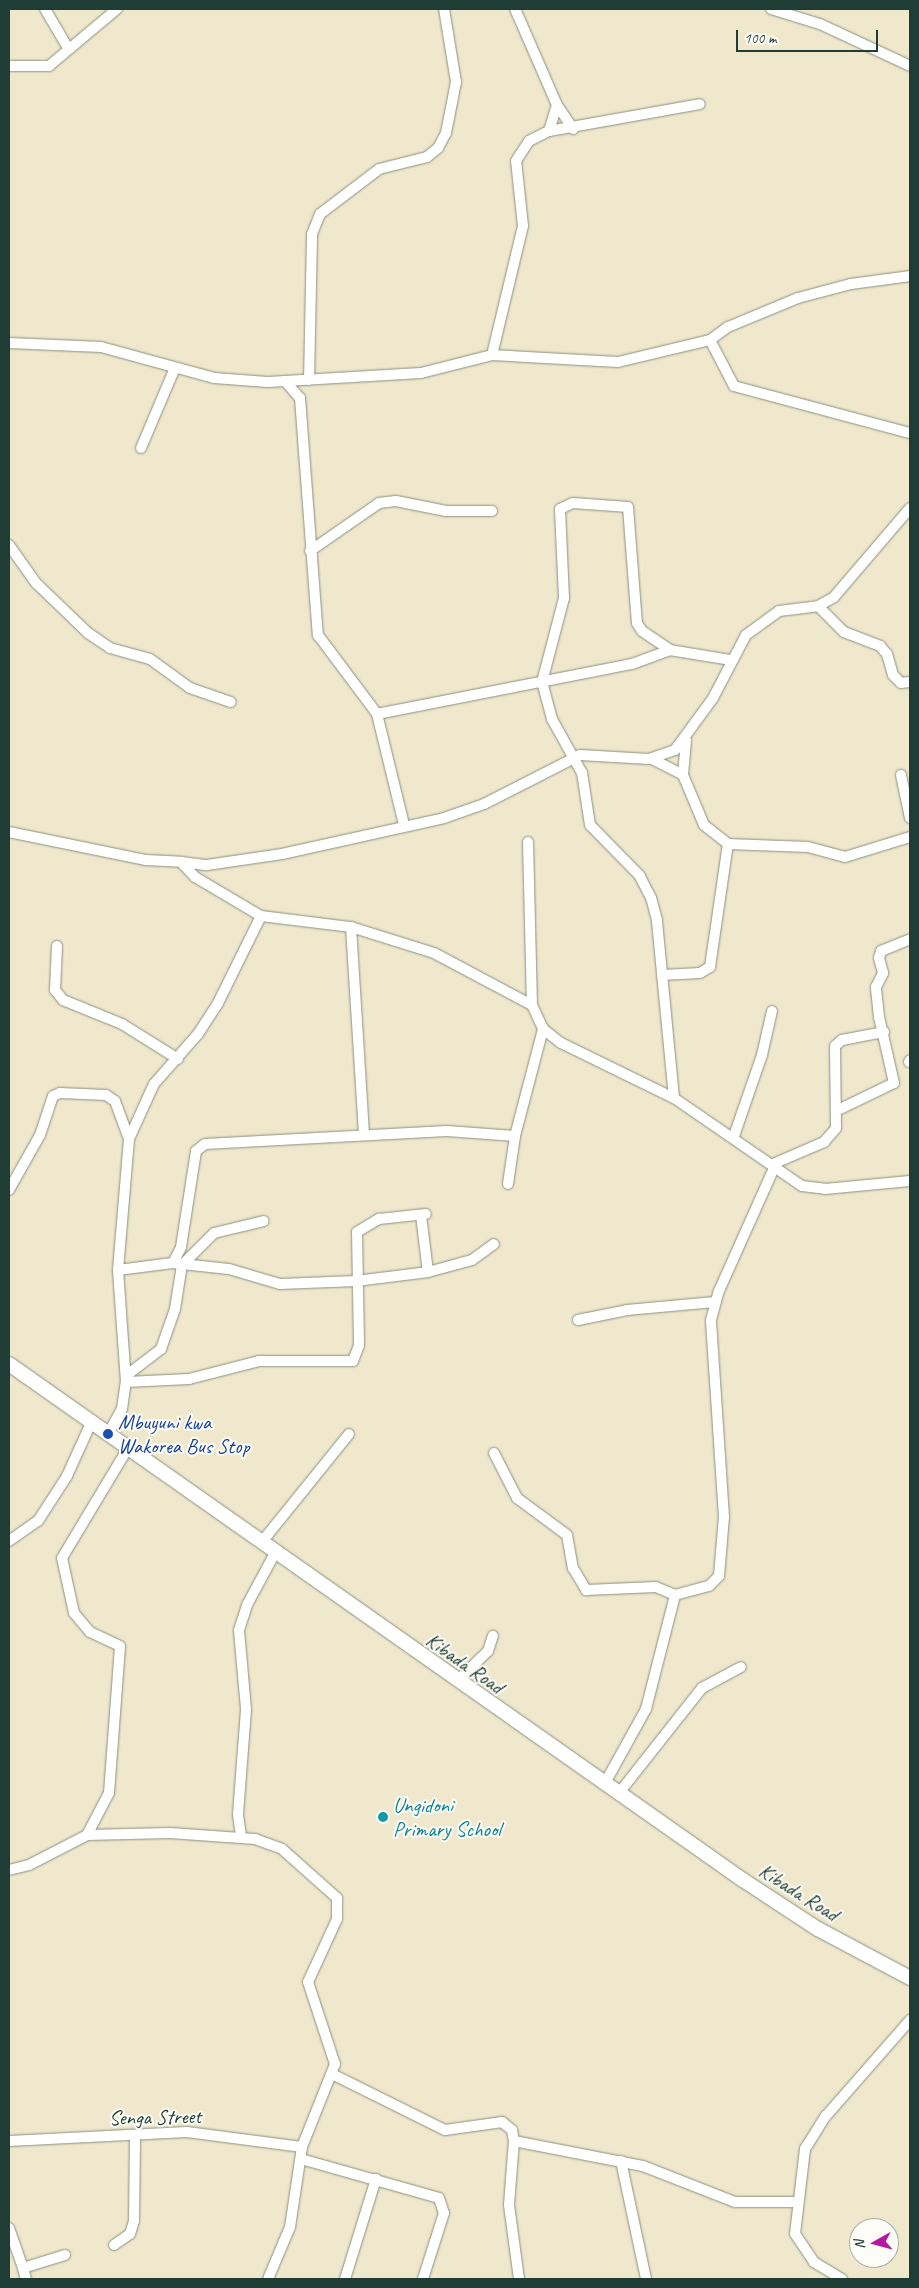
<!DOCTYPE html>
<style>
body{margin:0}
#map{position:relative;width:919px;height:2288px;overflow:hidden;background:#f0e8cd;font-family:Caveat,sans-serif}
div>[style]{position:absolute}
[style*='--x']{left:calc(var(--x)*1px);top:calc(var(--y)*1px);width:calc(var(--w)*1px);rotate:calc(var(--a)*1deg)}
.roads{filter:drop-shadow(0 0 1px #889280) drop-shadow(0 0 1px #889280)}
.minor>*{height:10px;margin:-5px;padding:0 5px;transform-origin:5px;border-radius:5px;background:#fff}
.major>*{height:14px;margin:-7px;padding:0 7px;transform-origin:7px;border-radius:7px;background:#fff}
.dots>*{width:14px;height:14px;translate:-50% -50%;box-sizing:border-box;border:2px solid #fdfcf7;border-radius:50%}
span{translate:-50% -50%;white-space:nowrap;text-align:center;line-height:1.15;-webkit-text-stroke:4px #fdfcf7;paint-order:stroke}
.transit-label{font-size:21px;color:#164399}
.left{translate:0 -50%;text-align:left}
.street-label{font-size:21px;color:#1f3d34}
.culture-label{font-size:21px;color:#0d838f}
.frame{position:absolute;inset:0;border:10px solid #1f3d34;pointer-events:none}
.north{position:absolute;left:849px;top:2218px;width:50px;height:50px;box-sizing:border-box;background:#fdfcf7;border:1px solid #a4b0a9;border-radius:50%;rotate:263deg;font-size:14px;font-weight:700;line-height:20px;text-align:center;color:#1f3d34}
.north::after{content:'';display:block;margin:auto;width:18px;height:22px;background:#b5179e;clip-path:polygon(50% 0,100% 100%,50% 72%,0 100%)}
.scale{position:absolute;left:736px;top:30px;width:142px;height:22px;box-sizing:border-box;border:2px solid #1f3d34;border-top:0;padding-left:6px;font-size:15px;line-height:18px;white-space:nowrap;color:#1f3d34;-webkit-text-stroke:4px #fdfcf7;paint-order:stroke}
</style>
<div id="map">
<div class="roads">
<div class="minor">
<div style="--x:45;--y:9;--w:45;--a:59.5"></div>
<div style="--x:771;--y:9;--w:51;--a:17"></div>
<div style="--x:820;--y:24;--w:99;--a:25"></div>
<div style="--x:9;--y:66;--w:40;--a:0"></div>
<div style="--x:49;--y:66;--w:89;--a:-40"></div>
<div style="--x:557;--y:105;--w:29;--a:56"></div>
<div style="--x:549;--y:131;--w:153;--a:-10.1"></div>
<div style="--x:710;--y:340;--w:22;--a:-36"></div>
<div style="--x:728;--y:327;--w:76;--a:-22.5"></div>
<div style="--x:798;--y:298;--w:55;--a:-14.8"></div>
<div style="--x:851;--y:284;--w:60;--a:-7.7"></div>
<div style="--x:9;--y:343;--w:92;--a:2.5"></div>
<div style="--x:101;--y:347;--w:117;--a:15.3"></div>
<div style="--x:214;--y:378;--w:54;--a:4.2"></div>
<div style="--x:268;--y:382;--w:153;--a:-3.4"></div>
<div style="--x:421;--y:373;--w:73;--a:-14.2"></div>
<div style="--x:492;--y:355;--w:126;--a:3.2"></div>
<div style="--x:618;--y:362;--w:95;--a:-13.4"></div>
<div style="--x:710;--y:340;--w:52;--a:62.4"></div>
<div style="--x:734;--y:386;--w:182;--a:15"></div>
<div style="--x:492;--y:355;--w:133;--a:-76.5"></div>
<div style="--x:523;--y:226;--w:65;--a:-96.1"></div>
<div style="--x:516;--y:161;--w:24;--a:-57"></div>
<div style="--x:529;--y:141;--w:22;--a:-27"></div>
<div style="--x:549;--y:131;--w:27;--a:-73"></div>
<div style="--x:557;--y:105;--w:105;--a:-113.6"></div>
<div style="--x:309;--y:380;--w:146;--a:-88.8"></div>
<div style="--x:312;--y:234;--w:22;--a:-68"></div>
<div style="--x:320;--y:214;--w:74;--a:-37.3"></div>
<div style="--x:379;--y:169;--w:49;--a:-14"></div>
<div style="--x:427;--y:157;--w:14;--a:-39"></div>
<div style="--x:438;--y:148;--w:17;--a:-62"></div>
<div style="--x:446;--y:133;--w:52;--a:-78.9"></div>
<div style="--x:456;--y:82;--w:74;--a:-99.3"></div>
<div style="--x:285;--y:381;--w:23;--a:49"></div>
<div style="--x:300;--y:398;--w:238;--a:85.7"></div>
<div style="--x:318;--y:635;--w:99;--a:53.2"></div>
<div style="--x:377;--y:714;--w:114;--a:76.3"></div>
<div style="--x:141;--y:448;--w:87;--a:-67"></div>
<div style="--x:9;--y:545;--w:47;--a:54.6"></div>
<div style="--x:36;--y:583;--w:72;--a:43.9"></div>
<div style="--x:88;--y:633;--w:27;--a:34"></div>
<div style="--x:110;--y:648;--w:41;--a:15.4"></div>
<div style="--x:150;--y:659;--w:49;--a:35.9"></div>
<div style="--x:190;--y:688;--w:43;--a:18.9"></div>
<div style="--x:310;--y:551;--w:84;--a:-34.8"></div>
<div style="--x:379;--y:503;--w:17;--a:-7"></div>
<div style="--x:396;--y:501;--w:51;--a:11.3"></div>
<div style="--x:446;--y:511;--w:46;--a:0"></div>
<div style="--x:818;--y:606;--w:37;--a:45"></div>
<div style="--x:844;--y:632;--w:39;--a:21"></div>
<div style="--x:880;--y:646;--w:11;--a:49"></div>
<div style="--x:887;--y:654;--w:22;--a:74"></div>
<div style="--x:893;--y:675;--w:11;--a:45"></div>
<div style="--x:901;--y:683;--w:9;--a:-6"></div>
<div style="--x:377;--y:714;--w:260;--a:-11.1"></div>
<div style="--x:632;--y:664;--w:40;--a:-20.2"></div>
<div style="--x:652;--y:759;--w:35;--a:27"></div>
<div style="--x:683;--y:775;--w:54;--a:67.2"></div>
<div style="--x:704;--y:825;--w:31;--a:38"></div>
<div style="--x:728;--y:844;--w:80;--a:2.1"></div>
<div style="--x:808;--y:847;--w:38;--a:15"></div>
<div style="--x:845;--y:857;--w:68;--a:-17.1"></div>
<div style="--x:683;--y:775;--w:35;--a:-85"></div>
<div style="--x:901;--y:775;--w:44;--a:78.2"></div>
<div style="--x:9;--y:832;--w:140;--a:11.6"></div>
<div style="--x:146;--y:860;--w:35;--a:3"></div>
<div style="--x:181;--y:862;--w:21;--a:47"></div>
<div style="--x:195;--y:877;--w:77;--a:30.6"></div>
<div style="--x:528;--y:842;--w:163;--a:88.6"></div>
<div style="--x:181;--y:862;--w:26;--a:7"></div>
<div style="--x:207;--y:865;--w:76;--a:-8.3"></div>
<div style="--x:282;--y:854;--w:166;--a:-12.5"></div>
<div style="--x:444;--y:818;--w:42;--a:-19.3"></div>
<div style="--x:484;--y:804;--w:108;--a:-27"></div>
<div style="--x:580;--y:755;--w:69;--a:3.3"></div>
<div style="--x:649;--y:759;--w:28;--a:-19"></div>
<div style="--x:675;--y:750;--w:64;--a:-53.8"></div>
<div style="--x:713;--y:698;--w:71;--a:-62.4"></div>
<div style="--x:746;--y:635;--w:41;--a:-36"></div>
<div style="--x:779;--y:611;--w:39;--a:-7"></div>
<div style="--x:818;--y:606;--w:18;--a:-29"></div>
<div style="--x:834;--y:597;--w:117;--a:-49.5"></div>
<div style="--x:351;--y:927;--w:206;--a:86.4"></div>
<div style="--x:57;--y:946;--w:44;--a:92.6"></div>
<div style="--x:55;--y:990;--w:13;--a:51"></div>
<div style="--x:63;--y:1000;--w:64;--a:22.1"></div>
<div style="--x:122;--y:1024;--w:66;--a:32"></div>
<div style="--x:662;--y:975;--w:38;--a:-3"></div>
<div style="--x:700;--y:973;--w:12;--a:-31"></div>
<div style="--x:710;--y:967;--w:124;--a:-81.7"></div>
<div style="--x:909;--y:1062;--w:2;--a:-63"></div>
<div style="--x:674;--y:1098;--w:179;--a:-95.5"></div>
<div style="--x:657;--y:920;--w:23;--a:-105"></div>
<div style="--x:651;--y:898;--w:25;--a:-117"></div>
<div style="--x:640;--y:876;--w:71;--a:-134.4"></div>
<div style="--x:590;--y:825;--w:53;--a:-98.7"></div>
<div style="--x:582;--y:773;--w:62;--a:-119.1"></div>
<div style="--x:552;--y:719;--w:38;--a:-105"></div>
<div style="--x:542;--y:682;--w:87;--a:-75.3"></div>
<div style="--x:564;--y:598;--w:89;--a:-92.6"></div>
<div style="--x:560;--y:509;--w:14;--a:-25"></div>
<div style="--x:573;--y:503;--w:55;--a:4.2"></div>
<div style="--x:628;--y:507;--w:116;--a:85.6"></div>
<div style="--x:637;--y:623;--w:9;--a:58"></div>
<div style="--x:642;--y:631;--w:34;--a:34"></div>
<div style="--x:670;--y:650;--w:62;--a:9.3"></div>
<div style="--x:838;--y:1110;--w:62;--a:-25.7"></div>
<div style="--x:894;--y:1083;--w:68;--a:-102.8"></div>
<div style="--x:879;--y:1017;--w:30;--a:-96"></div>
<div style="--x:876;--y:987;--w:16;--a:-63"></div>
<div style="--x:883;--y:973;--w:16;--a:-105"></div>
<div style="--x:879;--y:958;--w:7;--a:-74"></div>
<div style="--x:881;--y:951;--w:31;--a:-22"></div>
<div style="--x:734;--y:1136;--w:86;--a:-70.9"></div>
<div style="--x:762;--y:1055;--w:45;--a:-77.2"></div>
<div style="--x:773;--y:1164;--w:56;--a:-23.3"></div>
<div style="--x:824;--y:1142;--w:18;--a:-49"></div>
<div style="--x:836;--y:1128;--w:82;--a:-90.7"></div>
<div style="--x:835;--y:1046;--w:9;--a:-41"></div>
<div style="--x:842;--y:1040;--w:43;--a:-10.8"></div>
<div style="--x:508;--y:1184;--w:49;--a:-81.7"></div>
<div style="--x:9;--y:1190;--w:63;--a:-60.6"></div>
<div style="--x:40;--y:1135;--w:41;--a:-71.6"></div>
<div style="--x:53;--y:1096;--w:8;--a:-23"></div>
<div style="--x:60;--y:1093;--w:46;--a:2.5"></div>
<div style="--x:106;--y:1095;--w:11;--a:34"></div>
<div style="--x:115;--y:1101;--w:40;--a:69.8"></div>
<div style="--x:421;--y:1215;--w:57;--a:83"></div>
<div style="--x:173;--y:1263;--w:56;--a:6.1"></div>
<div style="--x:229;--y:1269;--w:53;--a:16.4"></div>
<div style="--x:280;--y:1284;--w:76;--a:-2.3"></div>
<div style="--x:356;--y:1281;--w:73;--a:-7.1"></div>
<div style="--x:428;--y:1272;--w:46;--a:-15.3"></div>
<div style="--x:472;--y:1260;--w:27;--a:-36"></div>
<div style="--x:118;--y:1270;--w:55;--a:-7.3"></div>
<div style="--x:173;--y:1263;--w:18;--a:-63"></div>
<div style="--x:181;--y:1247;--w:97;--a:-81.1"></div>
<div style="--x:196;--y:1151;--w:11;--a:-38"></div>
<div style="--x:205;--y:1144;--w:242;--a:-3.1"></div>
<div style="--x:447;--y:1131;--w:68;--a:4.2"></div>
<div style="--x:515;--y:1136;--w:111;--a:-75.3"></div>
<div style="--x:578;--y:1320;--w:50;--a:-11.5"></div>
<div style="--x:627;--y:1310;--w:88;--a:-5.2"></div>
<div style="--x:127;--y:1375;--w:43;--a:-37.4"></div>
<div style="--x:161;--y:1349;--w:42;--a:-70.7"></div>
<div style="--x:175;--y:1309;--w:45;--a:-81"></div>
<div style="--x:182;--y:1265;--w:45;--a:-45"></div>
<div style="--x:214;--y:1233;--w:51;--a:-13.5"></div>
<div style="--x:126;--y:1382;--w:63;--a:-2.7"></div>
<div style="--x:189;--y:1379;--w:72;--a:-14.4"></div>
<div style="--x:259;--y:1361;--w:94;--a:0"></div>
<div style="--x:353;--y:1361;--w:17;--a:-69"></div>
<div style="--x:359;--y:1345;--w:113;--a:-91"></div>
<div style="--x:357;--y:1232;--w:26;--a:-31"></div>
<div style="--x:379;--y:1219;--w:47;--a:-6.1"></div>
<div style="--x:108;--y:1434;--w:29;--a:-61"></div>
<div style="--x:122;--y:1409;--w:27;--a:-82"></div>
<div style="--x:126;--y:1382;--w:112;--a:-94.1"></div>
<div style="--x:118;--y:1270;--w:131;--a:-85.2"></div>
<div style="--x:129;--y:1139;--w:60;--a:-65.6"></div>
<div style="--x:154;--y:1084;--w:67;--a:-48.7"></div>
<div style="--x:198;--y:1034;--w:37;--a:-57"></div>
<div style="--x:218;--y:1003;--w:97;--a:-63.7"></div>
<div style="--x:261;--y:916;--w:91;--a:7"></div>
<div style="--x:351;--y:927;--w:87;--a:17.4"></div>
<div style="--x:434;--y:953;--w:111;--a:28"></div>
<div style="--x:532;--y:1005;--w:26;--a:65"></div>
<div style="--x:543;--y:1029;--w:23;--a:38"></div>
<div style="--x:561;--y:1043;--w:126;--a:26"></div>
<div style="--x:674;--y:1098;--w:155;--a:34.5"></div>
<div style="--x:802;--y:1186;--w:23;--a:7"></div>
<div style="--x:825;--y:1189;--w:85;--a:-5.4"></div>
<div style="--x:494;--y:1453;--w:51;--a:62.9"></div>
<div style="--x:517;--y:1498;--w:62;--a:36.5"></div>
<div style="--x:567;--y:1535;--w:34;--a:80"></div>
<div style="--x:573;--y:1568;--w:26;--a:59"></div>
<div style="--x:586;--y:1590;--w:70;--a:-2.5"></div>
<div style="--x:656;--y:1587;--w:21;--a:23"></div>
<div style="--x:9;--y:1541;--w:35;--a:-35"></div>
<div style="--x:38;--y:1521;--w:54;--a:-57.2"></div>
<div style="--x:67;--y:1476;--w:58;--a:-65.6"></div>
<div style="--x:261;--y:1543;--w:140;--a:-51.1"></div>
<div style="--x:457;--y:1681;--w:43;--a:-44.1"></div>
<div style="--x:488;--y:1651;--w:16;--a:-72"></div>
<div style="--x:605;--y:1783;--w:85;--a:-61"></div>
<div style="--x:646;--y:1709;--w:118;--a:-75.7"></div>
<div style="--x:675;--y:1595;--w:35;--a:-15"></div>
<div style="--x:709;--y:1586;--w:14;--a:-45"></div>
<div style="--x:719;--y:1576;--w:59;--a:-85.2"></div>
<div style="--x:724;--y:1517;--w:197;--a:-93.8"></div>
<div style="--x:711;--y:1320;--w:30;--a:-75"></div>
<div style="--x:719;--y:1291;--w:137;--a:-65.9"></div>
<div style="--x:619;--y:1793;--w:134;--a:-51.7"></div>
<div style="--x:702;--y:1688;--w:44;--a:-28.3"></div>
<div style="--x:87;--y:1835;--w:83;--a:-1.4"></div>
<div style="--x:170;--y:1833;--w:85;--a:4"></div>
<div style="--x:255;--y:1839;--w:29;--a:20"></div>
<div style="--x:282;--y:1849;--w:74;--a:41.7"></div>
<div style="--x:337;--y:1898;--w:21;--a:90"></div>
<div style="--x:337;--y:1919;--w:69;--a:114.7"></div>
<div style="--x:308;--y:1982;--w:86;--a:71.8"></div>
<div style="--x:335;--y:2064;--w:89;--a:111.7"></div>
<div style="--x:302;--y:2147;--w:81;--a:98.5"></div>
<div style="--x:290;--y:2227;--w:56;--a:112.9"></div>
<div style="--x:241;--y:1836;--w:22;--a:-98"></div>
<div style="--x:238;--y:1814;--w:105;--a:-85.6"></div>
<div style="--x:246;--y:1709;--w:79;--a:-95.1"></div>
<div style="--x:239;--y:1630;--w:26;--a:-72"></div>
<div style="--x:247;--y:1605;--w:59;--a:-61.7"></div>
<div style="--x:9;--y:1870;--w:21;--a:-14"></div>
<div style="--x:29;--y:1865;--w:65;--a:-27.3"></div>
<div style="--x:87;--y:1835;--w:47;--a:-62.4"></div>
<div style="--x:109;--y:1793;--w:147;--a:-85.7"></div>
<div style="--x:120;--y:1646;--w:33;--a:-155"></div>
<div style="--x:90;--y:1632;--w:25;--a:-130"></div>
<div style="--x:74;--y:1613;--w:56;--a:-102.3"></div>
<div style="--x:62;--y:1558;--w:128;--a:-59"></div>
<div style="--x:332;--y:2074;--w:126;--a:26.4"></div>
<div style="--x:445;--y:2130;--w:58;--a:-8"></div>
<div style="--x:502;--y:2122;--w:13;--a:39"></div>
<div style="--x:512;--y:2130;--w:11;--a:80"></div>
<div style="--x:514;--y:2141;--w:131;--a:11"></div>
<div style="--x:643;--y:2166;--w:99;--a:21.4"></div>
<div style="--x:735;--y:2202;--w:62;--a:0"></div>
<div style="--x:9;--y:2141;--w:178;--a:-2.9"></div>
<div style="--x:187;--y:2132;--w:116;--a:7.4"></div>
<div style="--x:514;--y:2141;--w:64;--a:94.5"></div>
<div style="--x:509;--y:2205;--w:75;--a:82.3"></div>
<div style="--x:301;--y:2159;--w:143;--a:15.8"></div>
<div style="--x:439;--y:2198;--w:16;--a:72"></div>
<div style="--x:444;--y:2213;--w:69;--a:107.7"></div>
<div style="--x:621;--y:2161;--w:121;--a:78"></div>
<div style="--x:9;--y:2228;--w:42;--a:70.7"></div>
<div style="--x:23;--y:2268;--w:44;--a:-17.2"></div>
<div style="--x:114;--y:2245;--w:19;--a:-35"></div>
<div style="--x:130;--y:2234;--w:14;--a:-73"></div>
<div style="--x:134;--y:2221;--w:85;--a:-89.3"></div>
<div style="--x:23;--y:2268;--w:11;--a:75"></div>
<div style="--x:345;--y:2279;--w:105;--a:-72.8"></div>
<div style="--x:842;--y:2279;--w:33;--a:-149"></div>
<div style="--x:814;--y:2262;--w:34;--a:-124"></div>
<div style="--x:795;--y:2234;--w:86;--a:-83.3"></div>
<div style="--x:805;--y:2149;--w:39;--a:-58"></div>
<div style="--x:826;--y:2116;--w:128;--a:-48.8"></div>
</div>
<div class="major">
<div style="--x:9;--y:1364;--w:897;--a:35.11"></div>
<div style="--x:743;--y:1880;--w:90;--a:33.2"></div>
<div style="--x:818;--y:1929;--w:104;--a:28"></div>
</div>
</div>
<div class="dots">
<div style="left:108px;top:1434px;background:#1a4fb4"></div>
<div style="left:383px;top:1817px;background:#0f9aa8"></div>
</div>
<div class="transit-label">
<span class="left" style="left:118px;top:1434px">Mbuyuni kwa<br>Wakorea Bus Stop</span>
</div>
<div class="street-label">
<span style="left:465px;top:1663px;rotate:35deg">Kibada Road</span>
<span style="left:799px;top:1892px;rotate:32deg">Kibada Road</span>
<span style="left:155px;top:2117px;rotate:-1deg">Senga Street</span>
</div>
<div class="culture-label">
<span class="left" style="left:393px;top:1817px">Ungidoni<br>Primary School</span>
</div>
<div class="frame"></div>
<div class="north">N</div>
<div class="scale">100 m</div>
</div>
